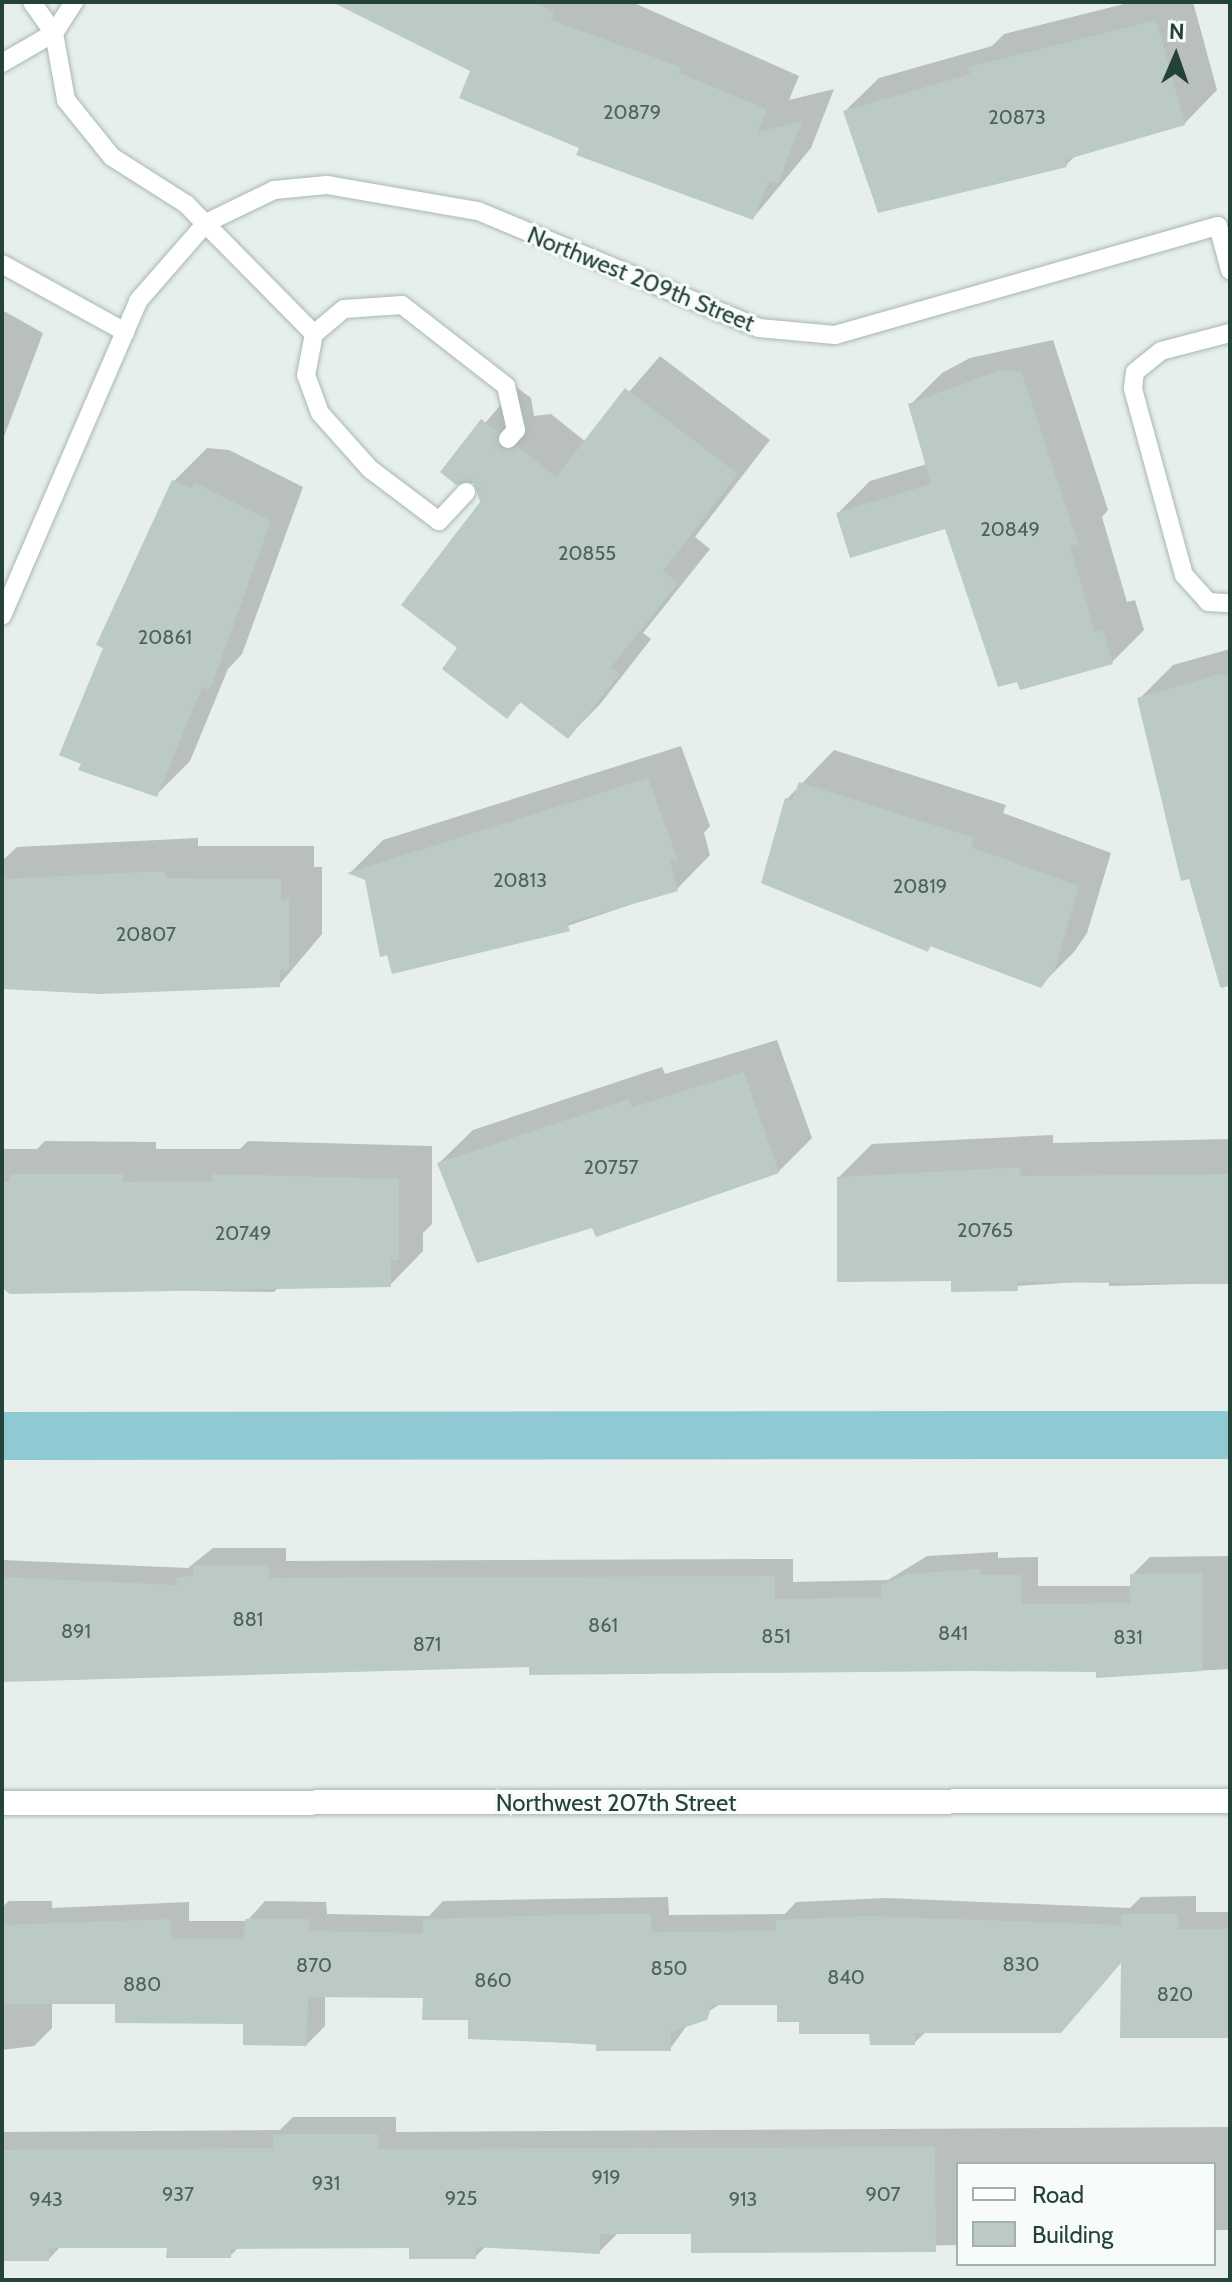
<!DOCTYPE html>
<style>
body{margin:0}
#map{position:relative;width:1232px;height:2282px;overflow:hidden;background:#e6efeb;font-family:Cabin,sans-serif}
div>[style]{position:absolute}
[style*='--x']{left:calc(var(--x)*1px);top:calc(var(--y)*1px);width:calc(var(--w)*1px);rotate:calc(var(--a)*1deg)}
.shadow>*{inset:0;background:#0003}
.canal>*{height:48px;margin:-24px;padding:0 24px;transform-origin:24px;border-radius:24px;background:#8ec9d4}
.building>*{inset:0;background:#bbcac4}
.roads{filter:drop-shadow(0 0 2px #a8b8b2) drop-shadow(0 0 2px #a8b8b2)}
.lane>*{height:18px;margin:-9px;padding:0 9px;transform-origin:9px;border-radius:9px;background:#fff}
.street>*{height:24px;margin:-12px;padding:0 12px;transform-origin:12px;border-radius:12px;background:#fff}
span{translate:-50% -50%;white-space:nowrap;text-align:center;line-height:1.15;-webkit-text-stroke:6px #f7fbf9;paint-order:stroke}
.number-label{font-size:20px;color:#4a645c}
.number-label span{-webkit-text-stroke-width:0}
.street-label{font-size:24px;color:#24423a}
.frame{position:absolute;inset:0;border:4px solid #24423a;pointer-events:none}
.legend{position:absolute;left:956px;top:2162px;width:260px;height:104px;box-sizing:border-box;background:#f7fbf9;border:2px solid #a3b1ad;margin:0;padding:10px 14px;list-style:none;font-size:24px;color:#24423a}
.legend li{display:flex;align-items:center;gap:16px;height:40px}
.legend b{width:40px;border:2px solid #a3b1ad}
.north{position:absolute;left:1136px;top:16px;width:80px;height:80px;-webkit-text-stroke:6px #f7fbf9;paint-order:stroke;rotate:2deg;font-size:22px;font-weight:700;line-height:32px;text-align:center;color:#24423a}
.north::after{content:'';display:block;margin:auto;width:28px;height:36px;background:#24423a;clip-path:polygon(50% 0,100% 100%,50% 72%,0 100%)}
</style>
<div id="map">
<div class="shadow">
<div style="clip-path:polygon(337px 2px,632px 2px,799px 76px,789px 100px,834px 89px,811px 148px,753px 218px,581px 147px,472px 70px)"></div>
<div style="clip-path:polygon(1132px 2px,1193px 2px,1217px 90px,1184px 124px,1076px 155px,1066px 165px,845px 111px,879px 78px,992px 46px,1004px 34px)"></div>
<div style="clip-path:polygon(2px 310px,43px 333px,2px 442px)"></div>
<div style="clip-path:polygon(1053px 340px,1108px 510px,1102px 517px,1127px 602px,1135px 600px,1144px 630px,1112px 662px,947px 526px,838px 513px,870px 481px,927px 464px,910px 405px,942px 373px,970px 358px)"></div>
<div style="clip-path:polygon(660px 356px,770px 440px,695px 537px,710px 549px,643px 633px,651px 639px,601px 703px,568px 737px,522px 701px,506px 716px,460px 648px,482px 503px,475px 481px,443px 472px,516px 387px,531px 398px,534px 416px,551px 414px,586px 442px)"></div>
<div style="clip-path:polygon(207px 448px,229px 450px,303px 487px,242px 654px,228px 669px,190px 761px,156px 795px,174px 481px)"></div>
<div style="clip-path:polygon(1230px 649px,1230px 985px,1222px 988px,1140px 698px,1173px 665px)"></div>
<div style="clip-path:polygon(681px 746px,710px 826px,704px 833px,710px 855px,677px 889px,508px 946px,506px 939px,351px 872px,383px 840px)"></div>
<div style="clip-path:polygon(834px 750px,1006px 805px,1003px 813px,1111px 853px,1087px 933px,1074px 952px,1041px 985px,932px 945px,927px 950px,787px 799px)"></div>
<div style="clip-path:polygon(198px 838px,198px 846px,314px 846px,314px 867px,322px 867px,322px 934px,279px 985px,2px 987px,2px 861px,17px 847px)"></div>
<div style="clip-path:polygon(777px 1040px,812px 1138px,778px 1172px,593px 1225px,439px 1163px,473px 1130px,662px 1067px,665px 1074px)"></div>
<div style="clip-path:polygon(1053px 1135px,1053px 1143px,1230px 1139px,1230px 1283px,1109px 1286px,1109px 1280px,953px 1290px,953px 1279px,839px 1177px,872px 1144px)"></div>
<div style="clip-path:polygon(45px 1141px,156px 1142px,156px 1149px,240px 1149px,248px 1141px,432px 1146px,432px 1224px,423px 1233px,423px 1251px,390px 1285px,281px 1284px,274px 1292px,2px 1288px,2px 1149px,37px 1149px)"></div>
<div style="clip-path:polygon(213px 1548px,286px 1548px,286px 1561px,793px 1559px,793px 1582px,888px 1580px,927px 1556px,998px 1552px,998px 1558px,1038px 1557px,1038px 1586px,1132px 1586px,1132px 1575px,1150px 1557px,1230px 1556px,1230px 1669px,1098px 1676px,1098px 1670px,531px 1665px,2px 1680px,2px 1560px,188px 1568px)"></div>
<div style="clip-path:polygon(1196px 1896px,1196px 1912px,1230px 1912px,1230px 2036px,1123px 1961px,927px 2031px,914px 2043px,801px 2020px,779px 2003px,722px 2003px,688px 2024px,670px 2049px,470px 2037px,470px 2018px,425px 1996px,325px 1995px,325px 2026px,307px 2044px,245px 2022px,117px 2002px,52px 2002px,52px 2028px,34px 2046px,2px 2050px,2px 1907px,9px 1901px,52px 1901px,52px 1908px,189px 1902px,189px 1921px,247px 1921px,265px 1901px,326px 1902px,327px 1914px,429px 1916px,443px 1901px,668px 1897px,669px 1915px,785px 1914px,796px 1902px,887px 1898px,1130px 1908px,1141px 1897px)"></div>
<div style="clip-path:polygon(293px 2117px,396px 2117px,396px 2132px,1230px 2127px,1230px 2230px,1214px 2230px,1214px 2164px,958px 2164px,958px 2245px,693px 2251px,693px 2232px,617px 2234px,599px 2252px,486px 2246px,475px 2257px,411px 2246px,239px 2247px,230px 2256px,169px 2246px,61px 2246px,49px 2259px,2px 2259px,2px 2132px,280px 2130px)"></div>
</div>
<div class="canal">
<div style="--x:2;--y:1436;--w:1228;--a:-0.05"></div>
</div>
<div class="building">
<div style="clip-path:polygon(332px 2px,532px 2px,554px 11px,551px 20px,681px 67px,679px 73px,767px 109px,758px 132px,802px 121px,778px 184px,769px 181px,753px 220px,576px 155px,579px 148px,459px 98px,470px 71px)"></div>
<div style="clip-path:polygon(1156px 20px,1185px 125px,1065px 160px,1067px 167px,878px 213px,843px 111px,970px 74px,968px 67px)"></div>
<div style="clip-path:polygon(998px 371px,1021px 371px,1078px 544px,1070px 546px,1095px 632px,1103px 630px,1113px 664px,1020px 690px,1017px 682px,998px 687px,945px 529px,850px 558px,836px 513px,931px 484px,908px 404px)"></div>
<div style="clip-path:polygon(625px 388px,738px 474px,663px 571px,678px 583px,611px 667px,620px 674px,568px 739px,520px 702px,507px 719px,442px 669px,457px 648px,401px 605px,480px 502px,474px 483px,456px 485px,440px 472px,481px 419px,499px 432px,501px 448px,517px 446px,556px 477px)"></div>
<div style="clip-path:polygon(172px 480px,192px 488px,194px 482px,271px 521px,210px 690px,202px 687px,157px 797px,78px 770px,81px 764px,59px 755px,103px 648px,96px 645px)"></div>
<div style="clip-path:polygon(1220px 674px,1230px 677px,1230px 986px,1220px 987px,1189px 879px,1181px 881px,1137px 698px)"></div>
<div style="clip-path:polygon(648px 778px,678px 861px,669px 858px,678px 891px,567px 923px,570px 931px,392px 974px,387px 955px,380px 957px,365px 880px,347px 873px)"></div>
<div style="clip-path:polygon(799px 782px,974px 838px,971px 847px,1079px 886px,1055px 969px,1041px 988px,930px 946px,928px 952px,761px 883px,785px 798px,792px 800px)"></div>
<div style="clip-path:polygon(165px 871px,166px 878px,281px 879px,281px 900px,289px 899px,289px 969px,280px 970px,280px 987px,99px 994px,2px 989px,2px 879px)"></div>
<div style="clip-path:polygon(744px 1072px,779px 1173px,596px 1237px,592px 1228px,477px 1263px,437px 1163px,629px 1099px,632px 1107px)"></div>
<div style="clip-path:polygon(1021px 1167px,1020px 1176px,1230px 1174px,1230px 1284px,1017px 1282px,1018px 1291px,951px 1292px,951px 1281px,837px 1282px,837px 1177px)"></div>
<div style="clip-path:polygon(10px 1174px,123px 1174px,123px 1182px,213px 1181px,212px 1174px,399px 1179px,399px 1260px,391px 1260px,391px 1287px,10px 1294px,2px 1288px,2px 1182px,10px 1182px)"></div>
<div style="clip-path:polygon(193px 1565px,269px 1565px,269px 1578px,775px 1576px,775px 1599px,881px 1597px,881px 1585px,907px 1574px,981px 1569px,980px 1575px,1021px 1575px,1021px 1604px,1130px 1603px,1130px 1574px,1202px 1573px,1203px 1671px,1096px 1678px,1096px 1672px,969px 1671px,529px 1675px,529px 1667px,2px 1682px,2px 1577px,177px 1585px,176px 1577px,193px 1576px)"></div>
<div style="clip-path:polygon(595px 1914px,651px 1914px,652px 1932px,776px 1931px,776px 1920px,868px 1916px,1121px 1925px,1121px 1914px,1178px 1914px,1178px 1929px,1230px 1929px,1230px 2038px,1120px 2038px,1121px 1963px,1061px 2033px,915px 2033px,915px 2045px,870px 2045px,869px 2034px,799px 2034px,799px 2022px,777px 2022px,777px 2005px,712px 2005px,707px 2020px,671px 2032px,671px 2051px,596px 2051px,596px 2044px,468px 2039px,468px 2020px,422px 2020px,423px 1998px,308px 1997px,307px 2046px,243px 2045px,243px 2024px,115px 2023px,115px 2004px,2px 2004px,2px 1925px,171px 1919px,171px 1939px,244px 1939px,245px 1919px,309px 1919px,309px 1931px,423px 1933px,423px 1919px)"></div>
<div style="clip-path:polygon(273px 2134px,378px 2134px,378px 2149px,935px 2147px,936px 2252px,691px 2253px,691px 2234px,600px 2234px,600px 2254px,476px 2247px,476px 2259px,409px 2259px,409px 2248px,231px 2249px,231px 2258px,166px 2258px,167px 2248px,49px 2248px,49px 2261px,2px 2261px,2px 2150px,273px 2148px)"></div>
</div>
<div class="roads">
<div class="lane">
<div style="--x:32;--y:2;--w:38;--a:55"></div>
<div style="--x:54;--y:33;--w:68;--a:79.8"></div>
<div style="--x:66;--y:100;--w:73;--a:51.1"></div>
<div style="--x:112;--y:157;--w:88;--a:32.4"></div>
<div style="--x:186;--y:204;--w:182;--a:45.4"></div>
<div style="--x:2;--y:63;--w:60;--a:-30"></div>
<div style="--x:54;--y:33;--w:37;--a:-57"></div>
<div style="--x:2;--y:264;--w:141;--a:28.9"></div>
<div style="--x:1230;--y:333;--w:71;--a:165.4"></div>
<div style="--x:1161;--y:351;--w:33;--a:141"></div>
<div style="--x:1135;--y:372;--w:17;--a:97"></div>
<div style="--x:1133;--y:389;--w:193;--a:74.7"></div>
<div style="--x:1184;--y:575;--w:36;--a:48"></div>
<div style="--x:1208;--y:602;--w:22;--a:3"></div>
<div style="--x:466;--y:492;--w:40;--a:133"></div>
<div style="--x:439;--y:521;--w:86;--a:-143"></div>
<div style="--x:370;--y:469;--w:75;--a:-131.8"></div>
<div style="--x:320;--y:413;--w:40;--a:-110.2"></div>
<div style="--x:306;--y:375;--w:42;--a:-79"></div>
<div style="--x:314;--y:334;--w:39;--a:-40"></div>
<div style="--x:344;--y:309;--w:58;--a:-3.9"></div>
<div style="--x:402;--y:305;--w:132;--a:37.9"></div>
<div style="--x:506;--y:386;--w:45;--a:77.2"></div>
<div style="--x:516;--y:430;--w:12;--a:132"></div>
<div style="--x:2;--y:616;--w:343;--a:-66.6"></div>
<div style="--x:138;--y:301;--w:103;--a:-48.9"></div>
<div style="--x:206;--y:223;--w:76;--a:-25.9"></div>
<div style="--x:274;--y:190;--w:53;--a:-5.4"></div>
<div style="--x:327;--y:185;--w:153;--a:9.8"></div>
<div style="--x:478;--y:211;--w:304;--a:22.6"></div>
<div style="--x:759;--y:328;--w:76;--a:5.3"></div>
<div style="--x:835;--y:335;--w:398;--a:-15.9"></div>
<div style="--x:1218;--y:226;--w:46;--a:74.7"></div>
</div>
<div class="street">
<div style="--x:2;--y:1803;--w:1228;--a:-0.09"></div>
</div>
</div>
<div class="number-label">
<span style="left:632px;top:112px">20879</span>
<span style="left:1017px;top:117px">20873</span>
<span style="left:1010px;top:529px">20849</span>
<span style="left:587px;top:553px">20855</span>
<span style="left:165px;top:637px">20861</span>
<span style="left:520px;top:880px">20813</span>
<span style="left:920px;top:886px">20819</span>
<span style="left:146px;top:934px">20807</span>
<span style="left:611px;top:1167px">20757</span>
<span style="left:985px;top:1230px">20765</span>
<span style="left:243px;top:1233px">20749</span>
<span style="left:248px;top:1619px">881</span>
<span style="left:603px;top:1625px">861</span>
<span style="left:76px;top:1631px">891</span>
<span style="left:953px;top:1633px">841</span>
<span style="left:776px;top:1636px">851</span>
<span style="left:1128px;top:1637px">831</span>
<span style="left:427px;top:1644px">871</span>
<span style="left:1021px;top:1964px">830</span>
<span style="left:314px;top:1965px">870</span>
<span style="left:669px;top:1968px">850</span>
<span style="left:846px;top:1977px">840</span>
<span style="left:493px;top:1980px">860</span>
<span style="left:142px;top:1984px">880</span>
<span style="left:1175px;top:1994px">820</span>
<span style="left:606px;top:2177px">919</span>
<span style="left:326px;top:2183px">931</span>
<span style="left:178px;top:2194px">937</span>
<span style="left:883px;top:2194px">907</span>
<span style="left:461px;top:2198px">925</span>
<span style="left:46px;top:2199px">943</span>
<span style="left:743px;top:2199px">913</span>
</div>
<div class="street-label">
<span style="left:641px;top:279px;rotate:22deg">Northwest 209th Street</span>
<span style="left:616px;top:1803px">Northwest 207th Street</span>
</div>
<div class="frame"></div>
<ul class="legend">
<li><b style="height:10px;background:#fff"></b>Road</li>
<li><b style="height:22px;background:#bbcac4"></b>Building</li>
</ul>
<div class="north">N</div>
</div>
